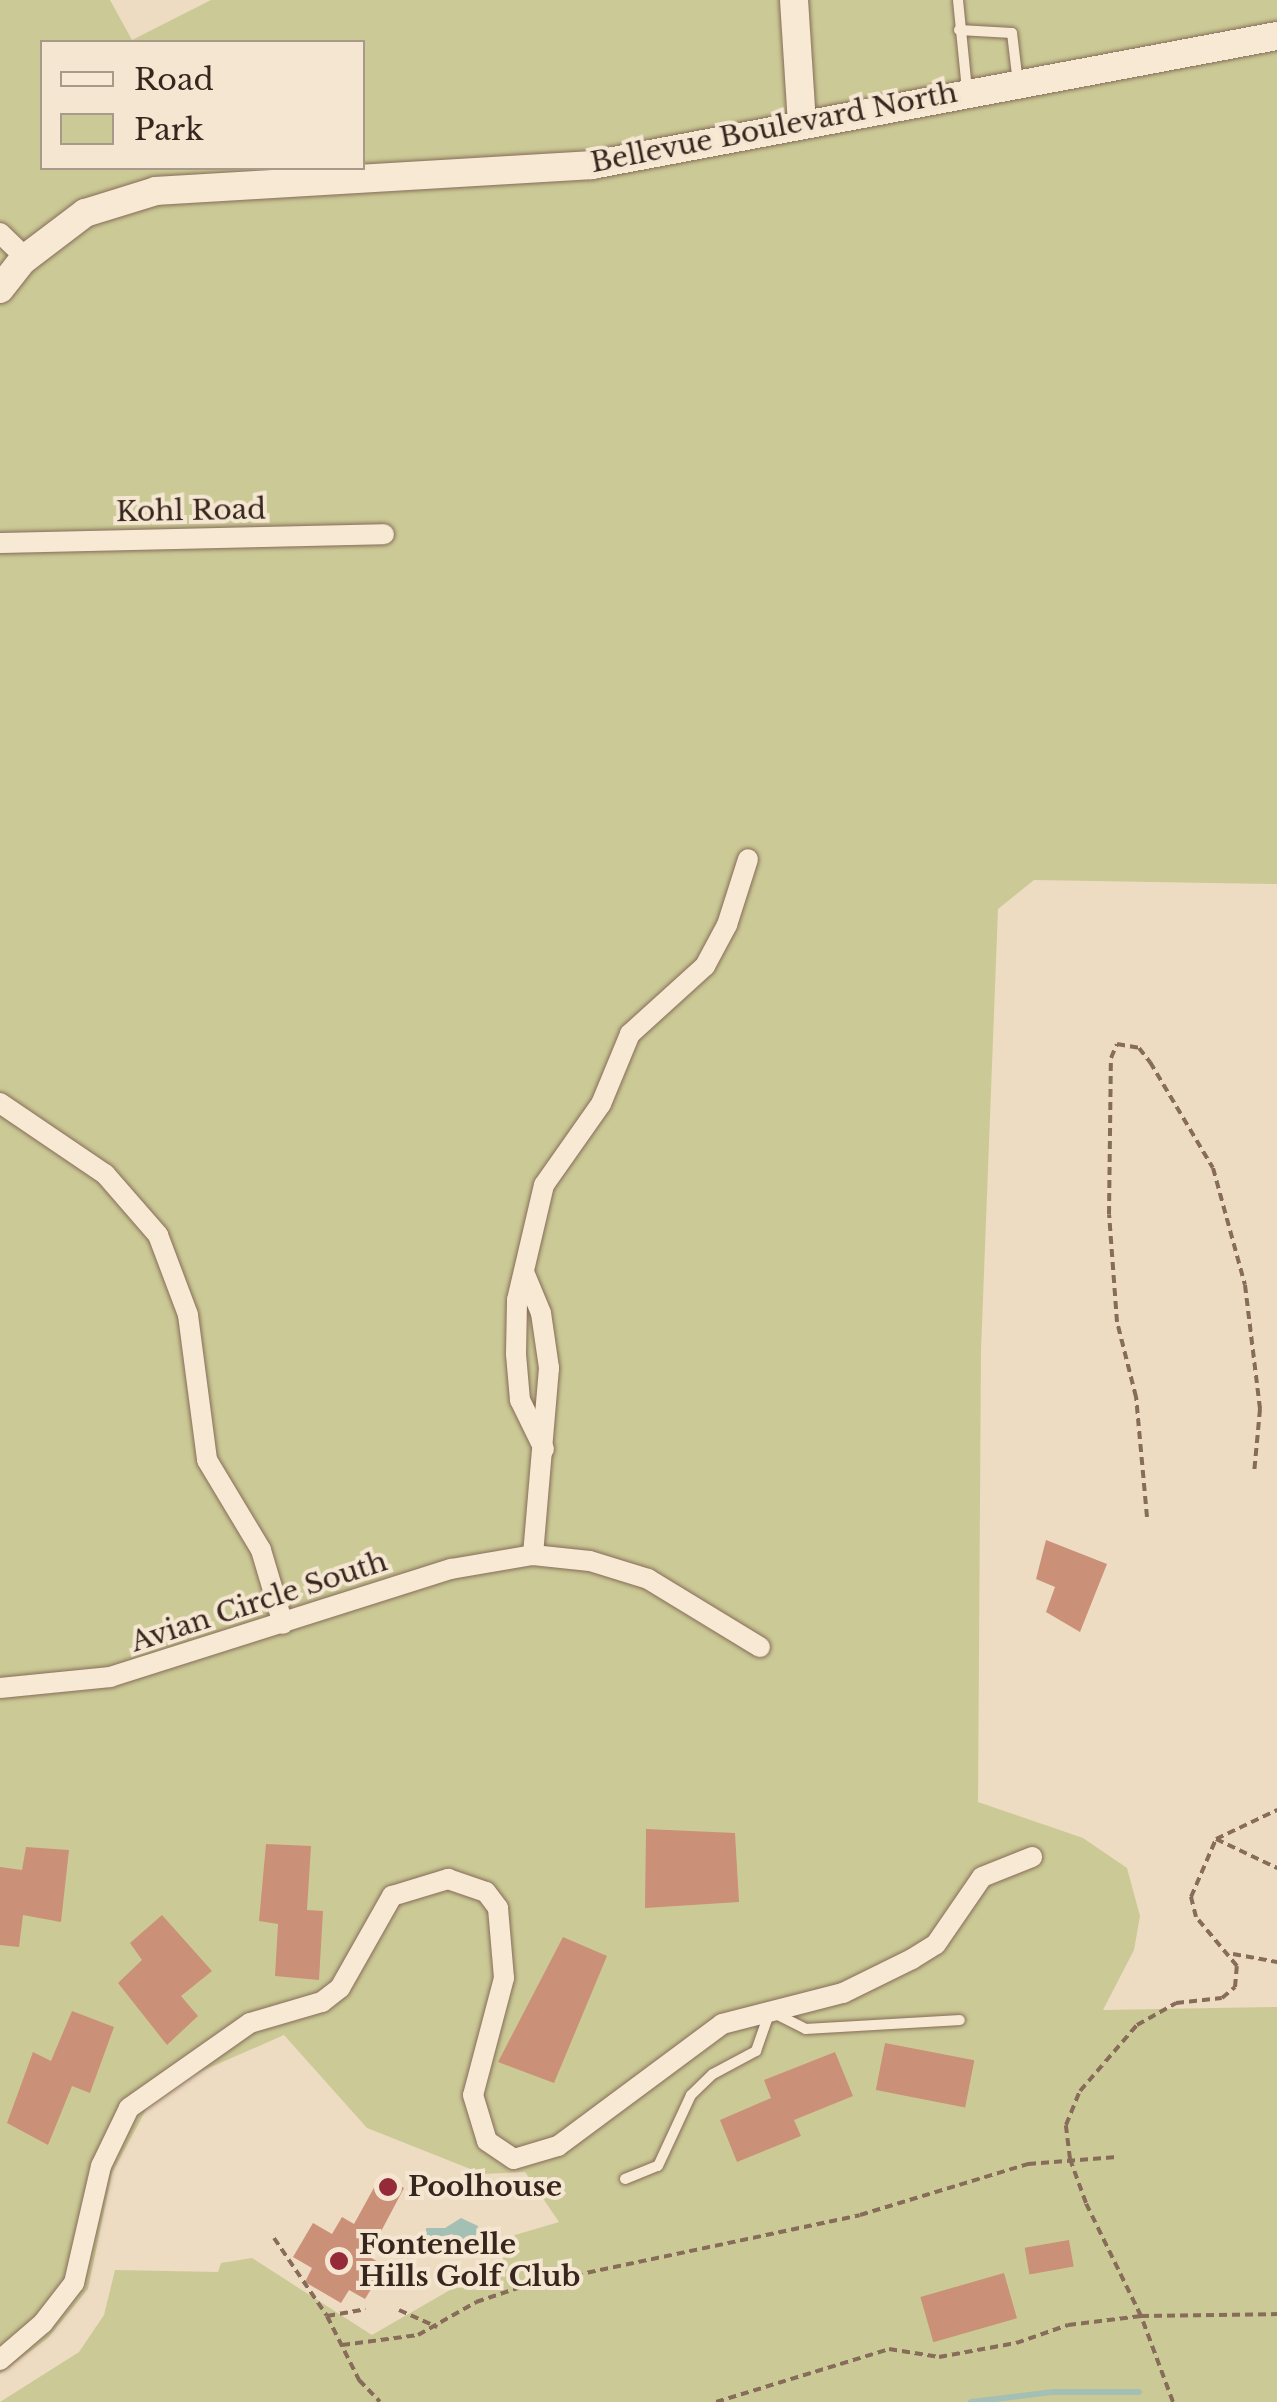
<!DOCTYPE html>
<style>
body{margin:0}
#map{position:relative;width:1277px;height:2402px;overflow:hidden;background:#eddbc2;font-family:"Libre Baskerville",serif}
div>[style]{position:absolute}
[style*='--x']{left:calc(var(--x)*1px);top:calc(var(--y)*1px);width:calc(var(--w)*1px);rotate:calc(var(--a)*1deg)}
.green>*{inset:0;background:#cbca96}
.water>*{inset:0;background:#a4c0b4}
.stream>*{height:6px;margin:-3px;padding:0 3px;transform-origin:3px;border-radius:3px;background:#a4c0b4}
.building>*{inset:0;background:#cb9078;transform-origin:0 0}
.path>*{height:4px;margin-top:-2px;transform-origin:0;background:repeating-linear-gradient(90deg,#876c59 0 8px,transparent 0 13px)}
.roads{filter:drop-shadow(0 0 2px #876c59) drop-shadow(0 0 2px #876c59)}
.lane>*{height:10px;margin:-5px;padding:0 5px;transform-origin:5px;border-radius:5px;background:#f8e9d5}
.street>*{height:20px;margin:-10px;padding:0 10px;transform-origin:10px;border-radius:10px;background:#f8e9d5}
.secondary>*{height:28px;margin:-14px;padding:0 14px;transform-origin:14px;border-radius:14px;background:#f8e9d5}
.dots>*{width:28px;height:28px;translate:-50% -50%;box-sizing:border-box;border:5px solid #f5e6d2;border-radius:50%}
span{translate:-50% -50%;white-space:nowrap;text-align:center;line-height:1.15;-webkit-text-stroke:8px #f5e6d2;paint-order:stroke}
.street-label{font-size:28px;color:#37261e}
.poi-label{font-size:28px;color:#37261e;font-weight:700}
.left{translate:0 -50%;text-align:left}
.legend{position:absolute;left:40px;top:40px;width:325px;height:130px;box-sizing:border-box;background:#f5e6d2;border:2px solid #a9998a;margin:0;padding:12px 18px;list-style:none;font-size:30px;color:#37261e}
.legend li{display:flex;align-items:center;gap:20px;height:50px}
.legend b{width:50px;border:2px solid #a9998a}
</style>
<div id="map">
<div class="green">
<div style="clip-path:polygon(evenodd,0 0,110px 0,132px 40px,211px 0,1277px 0,1277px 884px,1034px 880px,998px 909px,981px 1351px,978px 1802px,1083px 1838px,1127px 1868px,1140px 1916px,1134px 1950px,1103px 2010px,1277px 2007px,1277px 2402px,0 2402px,79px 2352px,104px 2315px,115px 2270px,218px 2272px,221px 2263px,252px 2258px,372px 2335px,502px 2260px,515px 2235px,559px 2222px,525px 2172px,483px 2174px,367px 2128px,284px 2035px,179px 2081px,147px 2108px,112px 2173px,88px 2289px,48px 2338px,0 2374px,0 0,42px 42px,362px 42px,362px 168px,42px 168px,42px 42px)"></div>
</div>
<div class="water">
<div style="clip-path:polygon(461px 2218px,478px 2226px,473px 2249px,452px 2257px,426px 2247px,426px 2228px,445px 2228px)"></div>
</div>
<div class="stream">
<div style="--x:971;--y:2402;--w:83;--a:-7"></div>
<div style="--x:1053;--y:2392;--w:86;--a:0"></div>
</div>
<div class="building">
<div style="clip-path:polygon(1046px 1540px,1107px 1564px,1080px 1632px,1046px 1612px,1055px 1587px,1036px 1579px)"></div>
<div style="clip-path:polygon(646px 1829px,735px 1833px,739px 1902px,645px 1908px)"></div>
<div style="clip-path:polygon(266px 1844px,311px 1846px,307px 1910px,323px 1911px,319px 1980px,275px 1976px,278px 1924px,259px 1921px)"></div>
<div style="clip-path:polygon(26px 1847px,69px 1850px,61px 1922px,23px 1915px,19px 1947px,0 1945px,0 1867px,22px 1870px)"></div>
<div style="clip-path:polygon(162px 1915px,212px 1971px,181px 1996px,198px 2016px,167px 2045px,118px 1983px,142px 1960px,130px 1943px)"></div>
<div style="clip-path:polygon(563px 1937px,607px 1956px,554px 2083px,498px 2062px)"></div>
<div style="clip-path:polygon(72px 2011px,114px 2027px,90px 2093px,72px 2086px,48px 2145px,7px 2123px,33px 2052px,51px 2061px)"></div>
<div style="left:885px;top:2043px;width:91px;height:48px;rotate:11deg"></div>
<div style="clip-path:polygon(835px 2052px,853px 2096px,794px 2120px,801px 2136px,737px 2162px,720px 2120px,771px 2098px,764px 2080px)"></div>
<div style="clip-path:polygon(381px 2175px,404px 2188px,368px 2256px,385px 2266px,365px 2299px,349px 2290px,341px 2303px,305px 2282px,312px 2268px,293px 2257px,313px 2223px,332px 2234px,342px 2217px,354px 2224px)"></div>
<div style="left:1069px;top:2240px;width:27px;height:45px;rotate:80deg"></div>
<div style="left:1004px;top:2273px;width:47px;height:87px;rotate:74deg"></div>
</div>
<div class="path">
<div style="--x:1147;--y:1517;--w:121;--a:-95.2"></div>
<div style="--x:1136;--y:1397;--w:77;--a:-104.2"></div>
<div style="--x:1117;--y:1322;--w:108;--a:-94.2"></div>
<div style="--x:1109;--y:1214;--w:156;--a:-89.3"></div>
<div style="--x:1111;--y:1058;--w:15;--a:-67"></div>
<div style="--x:1117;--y:1044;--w:22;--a:10"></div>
<div style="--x:1139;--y:1048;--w:18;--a:52"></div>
<div style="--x:1150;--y:1062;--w:123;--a:59.3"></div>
<div style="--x:1213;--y:1168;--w:121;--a:74.7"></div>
<div style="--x:1245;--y:1285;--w:125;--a:83.1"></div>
<div style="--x:1260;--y:1409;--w:65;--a:95.3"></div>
<div style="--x:1216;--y:1839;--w:68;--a:25.4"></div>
<div style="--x:1233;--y:1954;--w:45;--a:10.3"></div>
<div style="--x:274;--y:2238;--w:94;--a:55.8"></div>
<div style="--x:327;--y:2316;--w:72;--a:63.4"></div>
<div style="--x:359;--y:2380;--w:30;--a:46"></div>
<div style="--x:399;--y:2310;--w:42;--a:24.1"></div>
<div style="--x:327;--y:2316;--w:39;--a:-10"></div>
<div style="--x:342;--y:2345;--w:77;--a:-7.5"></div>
<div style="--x:418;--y:2335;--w:67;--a:-29.6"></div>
<div style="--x:476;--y:2302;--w:51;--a:-18.4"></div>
<div style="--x:524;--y:2286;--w:343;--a:-11.9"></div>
<div style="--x:860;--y:2215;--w:176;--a:-16.9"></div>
<div style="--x:1028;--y:2164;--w:89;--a:-4.5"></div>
<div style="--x:716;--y:2402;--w:181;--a:-17"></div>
<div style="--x:889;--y:2349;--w:51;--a:9.1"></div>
<div style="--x:939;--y:2357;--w:78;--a:-10.3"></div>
<div style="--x:1016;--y:2343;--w:55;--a:-19.1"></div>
<div style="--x:1068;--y:2325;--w:74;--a:-7"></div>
<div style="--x:1141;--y:2316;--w:126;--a:-116"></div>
<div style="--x:1086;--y:2203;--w:47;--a:-110"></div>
<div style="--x:1070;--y:2159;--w:34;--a:-97"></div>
<div style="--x:1066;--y:2125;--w:37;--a:-68"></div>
<div style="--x:1080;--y:2091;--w:87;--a:-49.2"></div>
<div style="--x:1137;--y:2025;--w:45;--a:-29.4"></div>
<div style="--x:1176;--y:2003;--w:46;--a:-6.2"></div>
<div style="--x:1222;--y:1998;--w:17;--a:-40"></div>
<div style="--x:1235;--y:1987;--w:21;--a:-85"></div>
<div style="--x:1237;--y:1966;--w:64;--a:-129.9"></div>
<div style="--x:1196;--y:1917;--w:21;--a:-104"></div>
<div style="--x:1191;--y:1897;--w:63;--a:-66.7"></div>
<div style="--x:1216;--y:1839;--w:68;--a:-25.4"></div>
<div style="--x:1173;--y:2402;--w:92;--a:-110.4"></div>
<div style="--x:1141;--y:2316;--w:136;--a:-0.8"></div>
</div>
<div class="roads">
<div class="lane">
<div style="--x:958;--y:0;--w:90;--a:84.3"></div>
<div style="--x:959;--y:30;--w:53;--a:3.2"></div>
<div style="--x:1012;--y:33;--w:50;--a:83.2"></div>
<div style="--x:625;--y:2179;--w:35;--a:-22"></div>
<div style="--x:658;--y:2166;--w:78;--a:-65.1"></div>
<div style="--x:691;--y:2095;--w:30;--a:-44"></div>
<div style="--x:713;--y:2074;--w:49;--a:-28.1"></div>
<div style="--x:756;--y:2051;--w:42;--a:-70.7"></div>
<div style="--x:770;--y:2011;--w:40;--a:26.6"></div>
<div style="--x:806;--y:2029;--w:154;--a:-3.3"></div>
</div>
<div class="street">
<div style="--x:0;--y:233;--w:36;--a:44"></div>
<div style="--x:0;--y:543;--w:384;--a:-1.3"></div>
<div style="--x:0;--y:1103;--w:127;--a:34.1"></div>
<div style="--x:105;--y:1174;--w:81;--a:49"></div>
<div style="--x:158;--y:1235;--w:85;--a:69.4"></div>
<div style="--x:188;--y:1315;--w:146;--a:82.5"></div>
<div style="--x:207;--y:1460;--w:105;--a:59"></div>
<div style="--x:261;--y:1550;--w:77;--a:73.4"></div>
<div style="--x:524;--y:1272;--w:44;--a:67.5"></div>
<div style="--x:541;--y:1313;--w:56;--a:81.7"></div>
<div style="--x:549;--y:1368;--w:188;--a:94.9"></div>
<div style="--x:544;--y:1449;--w:55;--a:-116.1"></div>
<div style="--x:520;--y:1400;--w:46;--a:-95"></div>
<div style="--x:516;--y:1354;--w:54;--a:-88.9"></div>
<div style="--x:517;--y:1300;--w:118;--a:-76.8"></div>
<div style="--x:544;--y:1185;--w:99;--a:-54.9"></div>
<div style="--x:601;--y:1104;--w:76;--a:-67.5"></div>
<div style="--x:630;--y:1034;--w:101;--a:-42.2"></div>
<div style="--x:705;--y:966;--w:47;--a:-61.8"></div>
<div style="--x:727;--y:925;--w:69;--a:-72.3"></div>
<div style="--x:0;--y:1688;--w:111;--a:-5.7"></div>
<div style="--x:110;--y:1677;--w:358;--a:-17.6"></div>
<div style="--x:451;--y:1569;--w:83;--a:-9.7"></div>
<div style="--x:533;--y:1555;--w:57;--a:6"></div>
<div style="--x:590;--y:1561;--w:61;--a:17.2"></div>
<div style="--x:648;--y:1579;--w:131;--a:31.3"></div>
<div style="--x:0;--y:2360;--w:57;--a:-40.7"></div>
<div style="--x:43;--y:2323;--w:51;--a:-52.2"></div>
<div style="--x:74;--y:2283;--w:120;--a:-77"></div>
<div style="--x:101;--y:2166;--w:64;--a:-64.2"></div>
<div style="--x:129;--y:2108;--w:148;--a:-35.1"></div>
<div style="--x:250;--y:2023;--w:75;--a:-16.3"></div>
<div style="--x:322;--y:2002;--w:23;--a:-38"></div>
<div style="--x:340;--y:1988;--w:106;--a:-60.5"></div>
<div style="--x:392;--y:1896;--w:59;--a:-16.9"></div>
<div style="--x:448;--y:1879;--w:40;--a:18.9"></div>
<div style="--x:486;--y:1892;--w:20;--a:53"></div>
<div style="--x:498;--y:1908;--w:70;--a:85.1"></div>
<div style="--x:504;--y:1978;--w:121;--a:104.8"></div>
<div style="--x:473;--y:2095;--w:48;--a:73.1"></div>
<div style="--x:487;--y:2141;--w:32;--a:34"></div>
<div style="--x:514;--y:2159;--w:46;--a:-16.5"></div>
<div style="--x:558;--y:2146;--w:204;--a:-36.6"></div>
<div style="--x:722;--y:2024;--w:125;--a:-14.4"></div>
<div style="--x:843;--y:1993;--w:77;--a:-26.2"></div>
<div style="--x:912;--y:1959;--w:28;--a:-32"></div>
<div style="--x:936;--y:1944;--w:81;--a:-55.5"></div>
<div style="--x:982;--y:1877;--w:54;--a:-21.8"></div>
</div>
<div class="secondary">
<div style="--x:794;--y:0;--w:124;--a:86.3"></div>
<div style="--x:0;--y:289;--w:37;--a:-52"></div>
<div style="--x:23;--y:260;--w:78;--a:-37.2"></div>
<div style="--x:85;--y:213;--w:74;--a:-17.2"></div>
<div style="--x:156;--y:191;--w:437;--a:-3.4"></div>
<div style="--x:592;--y:165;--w:697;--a:-10.67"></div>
</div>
</div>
<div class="dots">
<div style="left:388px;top:2187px;background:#952a39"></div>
<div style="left:339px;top:2261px;background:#952a39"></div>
</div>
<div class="street-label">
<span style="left:774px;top:128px;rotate:-11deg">Bellevue Boulevard North</span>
<span style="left:191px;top:511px;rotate:-1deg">Kohl Road</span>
<span style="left:259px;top:1602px;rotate:-18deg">Avian Circle South</span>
</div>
<div class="poi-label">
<span class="left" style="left:408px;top:2187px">Poolhouse</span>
<span class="left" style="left:359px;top:2261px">Fontenelle<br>Hills Golf Club</span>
</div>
<ul class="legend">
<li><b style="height:12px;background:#f8e9d5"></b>Road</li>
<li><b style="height:28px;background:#cbca96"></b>Park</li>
</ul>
</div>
